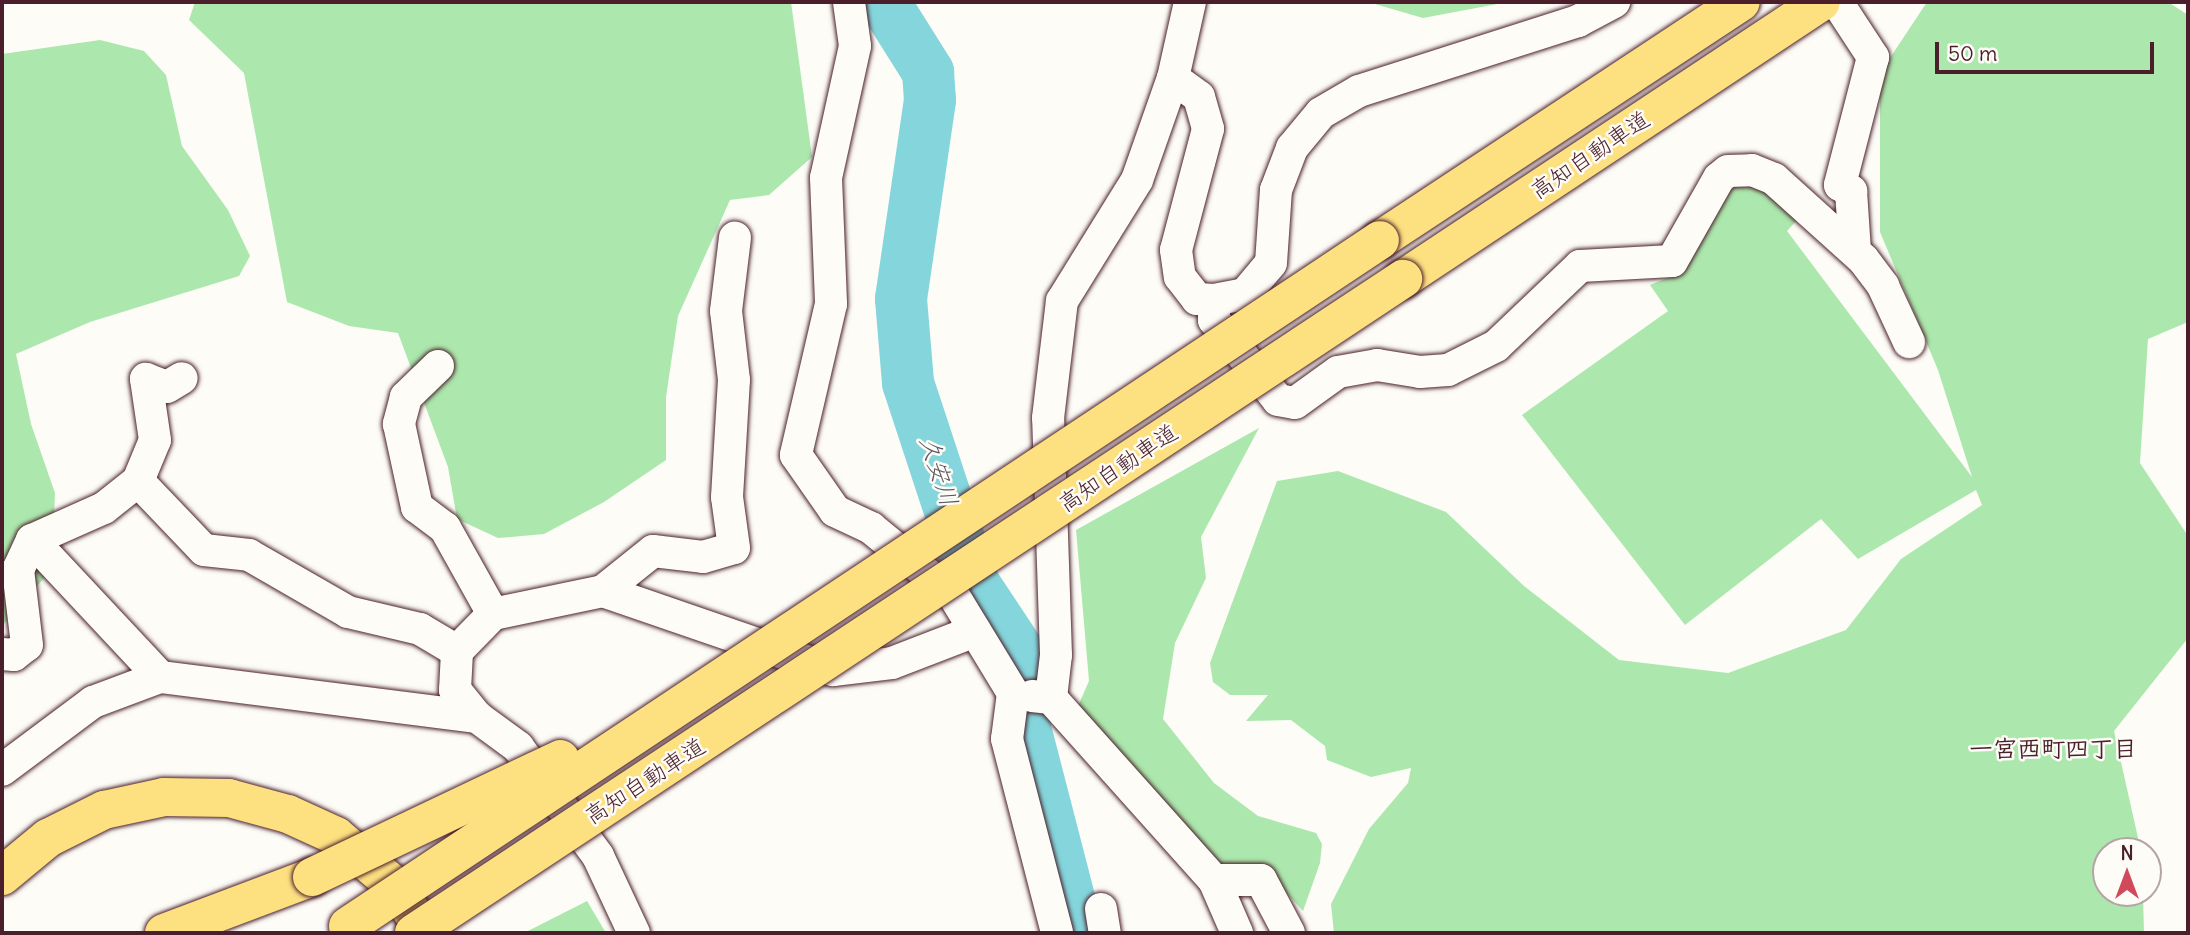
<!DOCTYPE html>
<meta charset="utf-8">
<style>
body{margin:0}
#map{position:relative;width:2190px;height:935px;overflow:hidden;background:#fdfcf7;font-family:Delius,"Klee One",sans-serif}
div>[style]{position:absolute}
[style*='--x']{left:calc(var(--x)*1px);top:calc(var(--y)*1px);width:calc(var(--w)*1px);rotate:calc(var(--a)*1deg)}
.green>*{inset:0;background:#ace8ad}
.river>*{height:52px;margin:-26px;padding:0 26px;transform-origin:26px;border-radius:26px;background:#84d6dc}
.roads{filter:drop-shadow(0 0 2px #4a1f2b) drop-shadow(0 0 2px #4a1f2b)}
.street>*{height:32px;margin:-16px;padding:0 16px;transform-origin:16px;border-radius:16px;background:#fdfcf7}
.highway>*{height:38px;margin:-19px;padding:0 19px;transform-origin:19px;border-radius:19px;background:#fde080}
.bridges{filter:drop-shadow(0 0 2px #4a1f2b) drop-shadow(0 0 2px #4a1f2b)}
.highway-bridge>*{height:38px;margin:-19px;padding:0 19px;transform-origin:19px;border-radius:19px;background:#fde080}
span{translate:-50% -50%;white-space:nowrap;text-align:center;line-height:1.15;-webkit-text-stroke:5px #fdfcf7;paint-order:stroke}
.street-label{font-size:23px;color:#4a1f2b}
.water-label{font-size:24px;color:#5b5660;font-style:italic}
.neighbourhood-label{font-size:24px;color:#4a1f2b;font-weight:700}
.frame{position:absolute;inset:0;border:4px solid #4a1f2b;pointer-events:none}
.north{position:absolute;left:2092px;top:837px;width:70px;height:70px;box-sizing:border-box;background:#fdfcf7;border:2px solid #b5a4a5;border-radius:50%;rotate:0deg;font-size:19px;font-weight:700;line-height:28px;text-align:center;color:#4a1f2b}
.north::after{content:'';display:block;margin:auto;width:24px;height:32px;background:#d1495b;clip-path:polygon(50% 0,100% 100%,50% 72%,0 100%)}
.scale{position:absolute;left:1935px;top:42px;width:219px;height:32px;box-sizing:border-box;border:4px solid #4a1f2b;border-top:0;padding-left:9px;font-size:21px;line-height:24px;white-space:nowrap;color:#4a1f2b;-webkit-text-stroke:5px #fdfcf7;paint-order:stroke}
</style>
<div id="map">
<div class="green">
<div style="clip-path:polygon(195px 2px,791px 2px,812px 157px,769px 195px,730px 200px,678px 316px,666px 397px,666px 460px,604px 502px,544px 534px,498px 538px,457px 519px,448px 467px,398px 333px,349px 326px,287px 302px,244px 73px,189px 20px)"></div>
<div style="clip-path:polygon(1368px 2px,1508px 2px,1423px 18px)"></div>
<div style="clip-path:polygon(1927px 2px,2168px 2px,2188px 15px,2188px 322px,2148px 339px,2140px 463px,2188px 536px,2188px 638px,2114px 731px,2141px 851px,2106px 851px,2106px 893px,2143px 893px,2144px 933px,1334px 933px,1331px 904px,1369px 829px,1408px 783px,1411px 768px,1371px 777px,1327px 760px,1325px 746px,1291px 720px,1246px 721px,1268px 695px,1230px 695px,1213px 682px,1210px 663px,1277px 481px,1338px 471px,1446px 512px,1524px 586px,1619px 660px,1728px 673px,1846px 630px,1901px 559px,1982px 505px,1976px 490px,1858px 559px,1821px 519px,1685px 625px,1522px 415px,1668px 311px,1650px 285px,1672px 276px,1726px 192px,1747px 180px,1765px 184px,1797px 220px,1787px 231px,1972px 477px,1938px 370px,1880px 232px,1880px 73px)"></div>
<div style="clip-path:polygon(100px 40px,144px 51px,166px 75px,182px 146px,228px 210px,250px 256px,239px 276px,90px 322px,16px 354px,31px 424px,55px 493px,52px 569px,2px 626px,2px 54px)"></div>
<div style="clip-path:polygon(1259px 428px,1201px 537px,1206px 578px,1175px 643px,1163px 719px,1214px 783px,1258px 816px,1316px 833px,1322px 844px,1320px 863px,1303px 911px,1266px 871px,1216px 870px,1078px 706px,1089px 681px,1076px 530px)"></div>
<div style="clip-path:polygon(587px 901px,606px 933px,524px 933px)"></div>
</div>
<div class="river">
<div style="--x:884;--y:2;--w:83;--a:57.8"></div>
<div style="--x:928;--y:72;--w:28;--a:86"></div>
<div style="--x:930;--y:100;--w:201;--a:98.3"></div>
<div style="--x:901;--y:299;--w:84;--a:85.2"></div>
<div style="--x:908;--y:383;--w:212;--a:71.8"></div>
<div style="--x:974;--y:584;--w:92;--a:56.5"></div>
<div style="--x:1025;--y:661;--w:63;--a:90.9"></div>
<div style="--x:1024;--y:724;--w:216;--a:75.5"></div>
</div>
<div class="roads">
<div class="street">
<div style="--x:849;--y:2;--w:44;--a:82.2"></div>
<div style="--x:855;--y:46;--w:135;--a:102.4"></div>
<div style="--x:826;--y:178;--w:126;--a:87.7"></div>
<div style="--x:831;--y:304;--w:155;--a:103.1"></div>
<div style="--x:796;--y:455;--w:68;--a:55.1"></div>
<div style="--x:835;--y:511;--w:40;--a:25"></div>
<div style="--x:871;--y:528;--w:107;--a:39.3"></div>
<div style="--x:954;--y:596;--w:114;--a:58.7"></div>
<div style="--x:1013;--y:693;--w:46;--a:97.4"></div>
<div style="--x:1007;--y:739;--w:200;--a:75.5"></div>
<div style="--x:1837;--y:2;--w:66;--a:56.8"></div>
<div style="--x:1873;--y:57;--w:132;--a:104.5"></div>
<div style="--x:1840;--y:185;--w:13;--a:29"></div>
<div style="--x:1851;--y:191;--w:60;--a:86.2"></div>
<div style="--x:1173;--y:78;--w:32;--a:36"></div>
<div style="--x:1199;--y:97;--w:33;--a:74"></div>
<div style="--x:1208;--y:129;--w:125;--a:104.8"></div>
<div style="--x:1176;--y:250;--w:27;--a:82"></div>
<div style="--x:1180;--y:277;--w:28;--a:52"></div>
<div style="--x:1197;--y:299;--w:17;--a:3"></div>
<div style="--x:1214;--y:300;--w:32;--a:-11"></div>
<div style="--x:1245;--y:294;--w:40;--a:-50"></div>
<div style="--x:1271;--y:263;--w:73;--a:-86.1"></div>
<div style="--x:1276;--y:190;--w:45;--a:-69.1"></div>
<div style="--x:1292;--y:148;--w:45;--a:-50.4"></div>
<div style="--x:1321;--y:113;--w:44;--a:-30.1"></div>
<div style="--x:1359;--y:91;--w:230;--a:-17.7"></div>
<div style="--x:1578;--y:21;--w:41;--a:-27.8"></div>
<div style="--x:1214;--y:300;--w:20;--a:90"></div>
<div style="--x:1214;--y:320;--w:102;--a:51.3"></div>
<div style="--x:1278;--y:400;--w:17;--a:10"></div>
<div style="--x:1295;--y:403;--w:53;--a:-35.8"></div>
<div style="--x:1338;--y:372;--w:40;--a:-10"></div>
<div style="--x:1377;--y:365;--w:44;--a:9.2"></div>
<div style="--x:1420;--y:372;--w:28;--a:-4"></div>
<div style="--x:1448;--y:370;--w:54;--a:-26.6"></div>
<div style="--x:1496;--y:346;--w:116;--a:-43.6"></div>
<div style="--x:1580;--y:266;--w:92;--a:-3.1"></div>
<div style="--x:1672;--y:261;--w:95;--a:-60.5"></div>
<div style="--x:1719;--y:178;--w:11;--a:-38"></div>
<div style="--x:1728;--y:171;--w:24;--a:-2"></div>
<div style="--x:1752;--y:170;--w:24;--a:22"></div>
<div style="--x:1774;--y:179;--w:120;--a:42"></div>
<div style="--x:1863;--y:259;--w:34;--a:53"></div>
<div style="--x:1883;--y:286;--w:62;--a:65.1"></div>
<div style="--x:438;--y:366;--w:45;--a:135.9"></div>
<div style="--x:406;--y:397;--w:28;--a:105"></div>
<div style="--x:399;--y:424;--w:85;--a:77.8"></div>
<div style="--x:417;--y:507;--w:35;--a:37"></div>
<div style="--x:445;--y:528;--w:98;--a:60.8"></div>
<div style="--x:138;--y:481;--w:95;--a:46.3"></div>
<div style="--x:204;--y:550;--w:45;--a:6.3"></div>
<div style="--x:249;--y:555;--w:114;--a:29.9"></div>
<div style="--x:348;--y:612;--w:74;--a:13.3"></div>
<div style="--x:420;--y:629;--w:43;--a:30.7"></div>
<div style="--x:32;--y:540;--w:79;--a:-24"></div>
<div style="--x:104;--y:508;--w:43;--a:-38.5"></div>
<div style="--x:138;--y:481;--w:44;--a:-67.5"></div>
<div style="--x:155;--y:440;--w:62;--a:-98.4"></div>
<div style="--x:146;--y:379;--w:22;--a:21"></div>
<div style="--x:167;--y:387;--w:17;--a:-31"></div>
<div style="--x:603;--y:591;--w:64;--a:-38.7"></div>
<div style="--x:653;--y:551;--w:50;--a:6.8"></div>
<div style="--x:703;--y:557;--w:32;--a:-16"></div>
<div style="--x:734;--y:548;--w:51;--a:-97.8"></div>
<div style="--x:727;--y:497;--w:117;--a:-86.6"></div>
<div style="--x:734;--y:380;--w:69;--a:-96.6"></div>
<div style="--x:726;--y:311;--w:74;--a:-83"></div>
<div style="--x:2;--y:654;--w:12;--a:5"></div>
<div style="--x:14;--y:655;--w:16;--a:-38"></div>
<div style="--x:27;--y:645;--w:76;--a:-96.8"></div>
<div style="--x:18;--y:570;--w:33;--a:-65"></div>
<div style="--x:32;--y:540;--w:187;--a:46.9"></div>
<div style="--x:1032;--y:696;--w:19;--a:6"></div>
<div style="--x:1051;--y:698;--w:244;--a:48.2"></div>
<div style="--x:1214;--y:880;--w:58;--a:66.5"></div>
<div style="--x:1051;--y:698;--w:43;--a:-83.4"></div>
<div style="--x:1056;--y:655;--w:237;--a:-91.9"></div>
<div style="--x:1048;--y:418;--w:118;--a:-83.2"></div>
<div style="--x:1062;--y:301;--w:142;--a:-58.2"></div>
<div style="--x:1137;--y:180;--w:108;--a:-70.6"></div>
<div style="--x:1173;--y:78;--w:78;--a:-77.4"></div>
<div style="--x:2;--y:770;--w:114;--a:-36.8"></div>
<div style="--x:93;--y:702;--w:72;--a:-20.5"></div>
<div style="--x:160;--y:677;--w:320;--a:7.2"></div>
<div style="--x:1214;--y:880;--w:47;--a:0"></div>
<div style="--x:1261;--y:880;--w:60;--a:62.2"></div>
<div style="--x:1101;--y:909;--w:24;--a:81"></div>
<div style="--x:634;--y:933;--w:85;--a:-115.1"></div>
<div style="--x:598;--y:856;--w:135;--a:-126.3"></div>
<div style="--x:518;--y:747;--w:51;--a:-143.8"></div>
<div style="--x:477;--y:717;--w:35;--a:-129"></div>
<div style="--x:455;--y:690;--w:39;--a:-87"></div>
<div style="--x:457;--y:651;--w:52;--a:-45.8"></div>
<div style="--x:493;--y:614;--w:112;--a:-11.8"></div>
<div style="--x:603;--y:591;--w:243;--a:19"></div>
<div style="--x:833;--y:670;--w:59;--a:-6.8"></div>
<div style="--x:892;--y:663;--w:89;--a:-21.1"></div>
</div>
<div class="highway">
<div style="--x:1380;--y:240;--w:432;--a:-33.4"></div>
<div style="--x:1403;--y:279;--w:501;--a:-33.53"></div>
<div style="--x:2;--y:876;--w:60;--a:-39.6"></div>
<div style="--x:48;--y:838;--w:63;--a:-26.6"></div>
<div style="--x:104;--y:810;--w:61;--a:-12.2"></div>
<div style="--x:164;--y:797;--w:65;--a:0.9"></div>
<div style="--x:229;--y:798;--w:61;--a:15.2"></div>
<div style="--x:288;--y:814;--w:53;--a:24.6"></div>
<div style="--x:336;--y:836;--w:76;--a:40.2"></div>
<div style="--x:394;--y:885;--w:58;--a:56.3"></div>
<div style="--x:164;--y:933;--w:158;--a:-20.7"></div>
</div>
</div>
<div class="bridges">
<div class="highway-bridge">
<div style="--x:312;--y:877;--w:275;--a:-25.4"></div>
<div style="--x:348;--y:926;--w:1239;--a:-33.61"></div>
<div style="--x:414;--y:933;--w:1186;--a:-33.48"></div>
</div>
</div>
<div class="street-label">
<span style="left:1590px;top:155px;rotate:-34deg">高知自動車道</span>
<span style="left:1118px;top:468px;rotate:-34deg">高知自動車道</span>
<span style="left:645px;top:781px;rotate:-33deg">高知自動車道</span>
</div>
<div class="water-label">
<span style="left:939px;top:471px;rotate:72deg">久安川</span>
</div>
<div class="neighbourhood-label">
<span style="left:2053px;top:749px">一宮西町四丁目</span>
</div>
<div class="frame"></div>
<div class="north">N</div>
<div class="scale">50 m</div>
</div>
